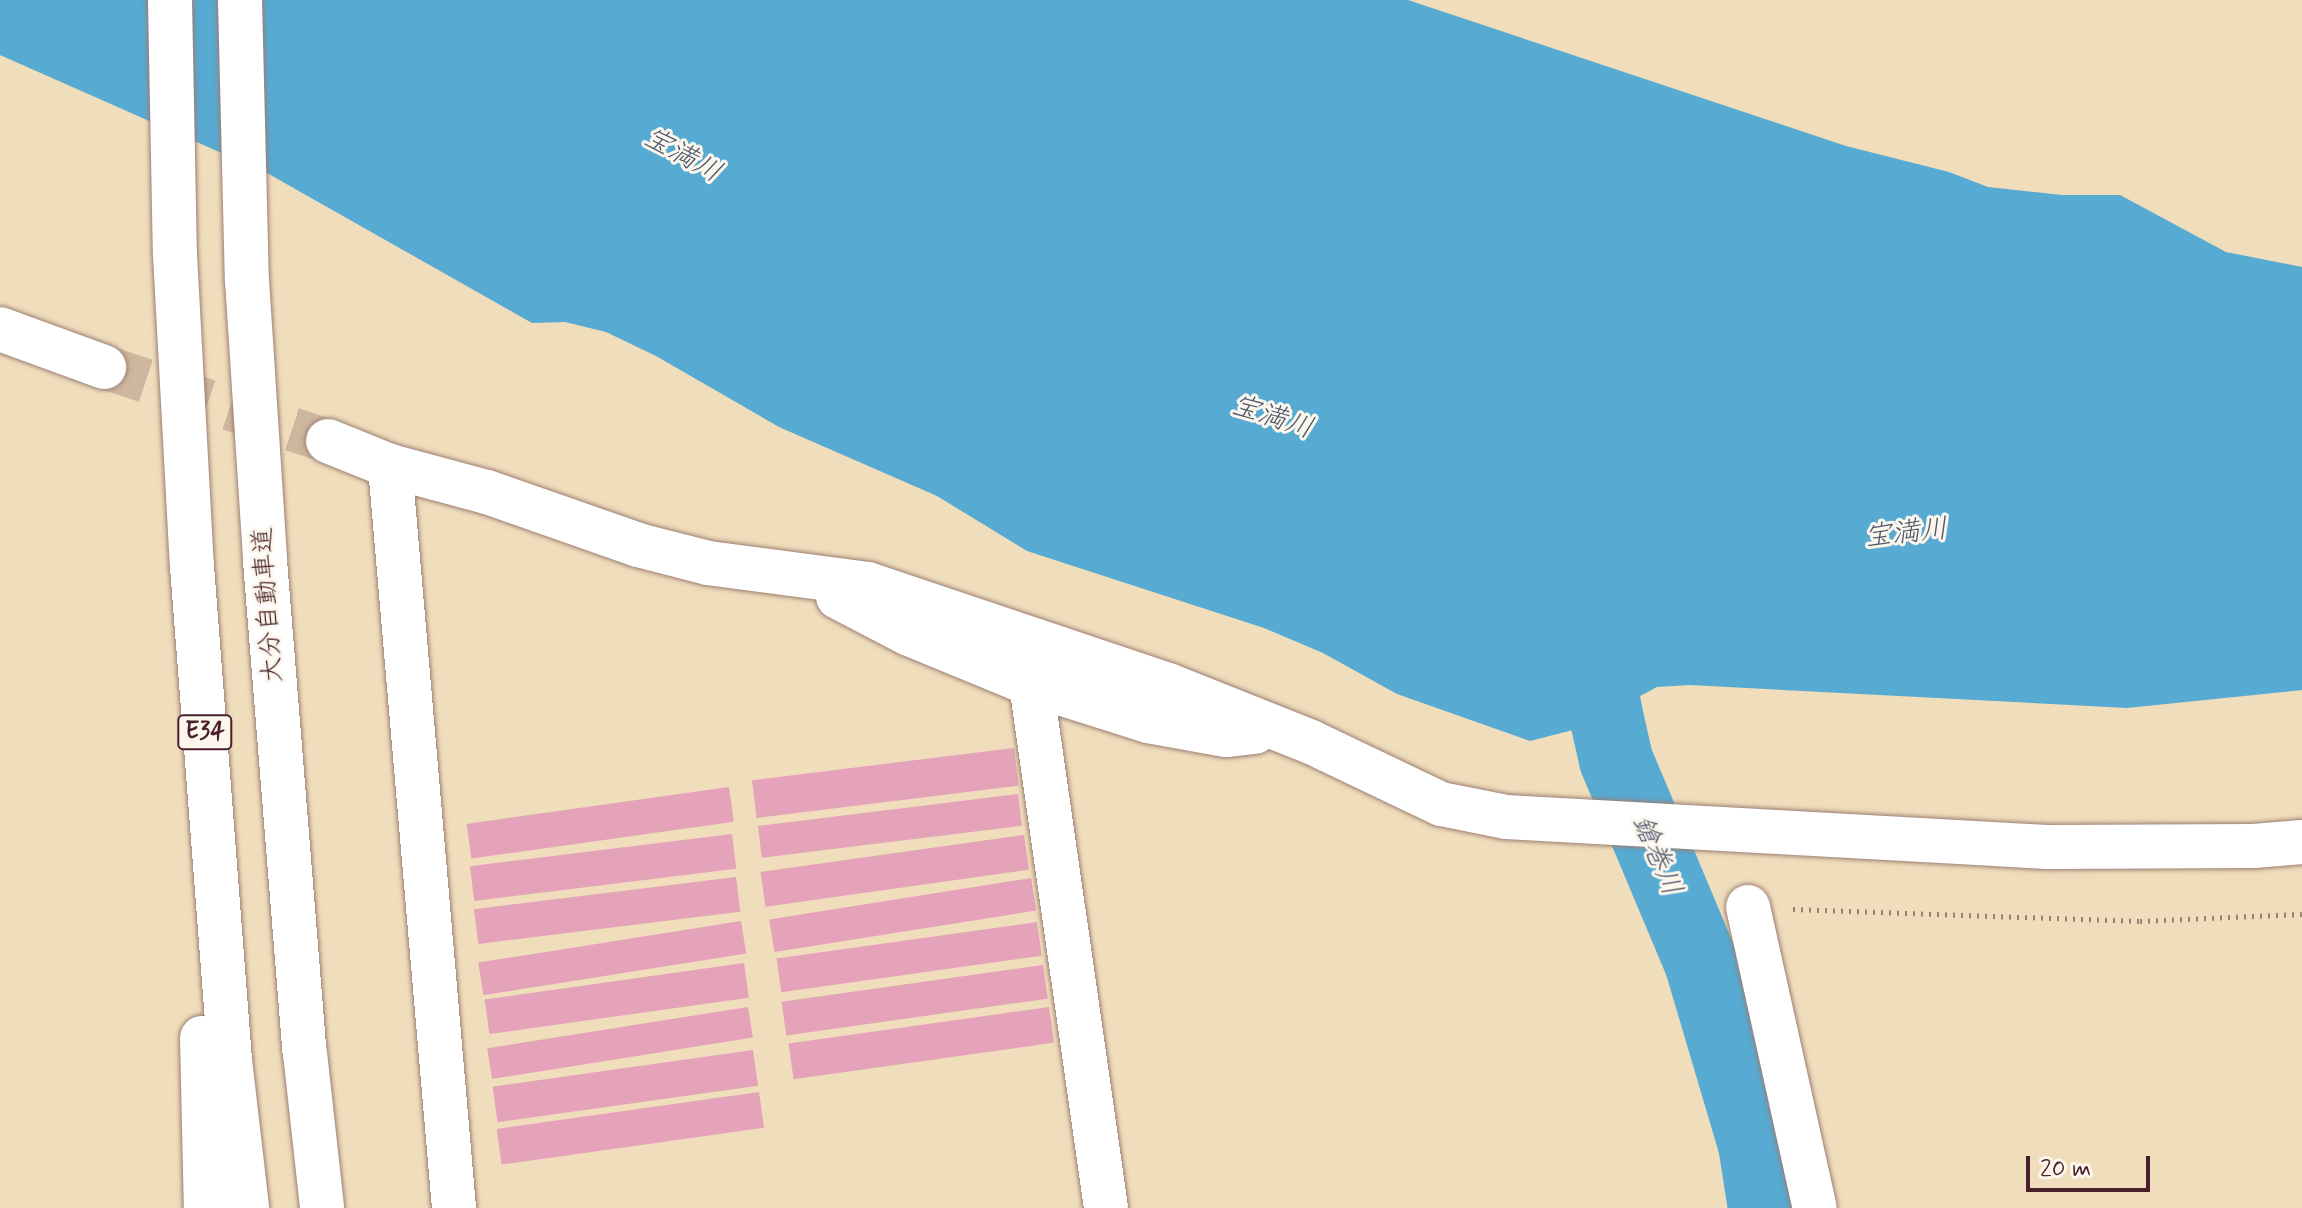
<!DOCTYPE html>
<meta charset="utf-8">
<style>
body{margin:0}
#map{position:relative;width:2302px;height:1208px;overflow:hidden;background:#efddbb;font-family:Mynerve,"Klee One",sans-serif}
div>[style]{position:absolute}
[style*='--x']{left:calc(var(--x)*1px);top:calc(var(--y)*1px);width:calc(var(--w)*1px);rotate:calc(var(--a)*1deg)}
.water>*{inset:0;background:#57aad2}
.river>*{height:74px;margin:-37px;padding:0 37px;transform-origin:37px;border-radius:37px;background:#57aad2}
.building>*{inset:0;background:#e4a3b8;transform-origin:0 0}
.minor-tunnel>*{height:44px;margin-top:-22px;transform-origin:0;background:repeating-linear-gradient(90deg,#ceb79e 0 44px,transparent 0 66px)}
.path>*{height:5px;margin-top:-2.5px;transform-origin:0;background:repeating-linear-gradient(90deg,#9c7e73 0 2px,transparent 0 8px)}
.roads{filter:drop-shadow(0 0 2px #9c7e73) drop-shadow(0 0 2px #9c7e73)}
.minor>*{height:44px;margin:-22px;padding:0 22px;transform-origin:22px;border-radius:22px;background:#fff}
.motorway>*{height:44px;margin:-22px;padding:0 22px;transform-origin:22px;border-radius:22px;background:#fff}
span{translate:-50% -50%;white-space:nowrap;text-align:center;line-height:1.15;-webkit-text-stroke:6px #fbf7ec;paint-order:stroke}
.shield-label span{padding:2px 6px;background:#fbf7ec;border:2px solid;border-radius:6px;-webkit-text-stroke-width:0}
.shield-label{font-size:24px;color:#4a1f2b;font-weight:700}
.street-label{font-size:26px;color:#4a1f2b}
.water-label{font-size:28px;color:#4f576e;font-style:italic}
.scale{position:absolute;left:2026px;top:1156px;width:124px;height:36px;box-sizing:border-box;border:4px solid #4a1f2b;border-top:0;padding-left:10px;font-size:24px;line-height:28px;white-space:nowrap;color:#4a1f2b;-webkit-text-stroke:6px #fbf7ec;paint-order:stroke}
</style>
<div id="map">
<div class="water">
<div style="clip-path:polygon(0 0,1408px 0,1846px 146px,1949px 172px,1988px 187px,2062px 195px,2120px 195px,2226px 252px,2302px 267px,2302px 690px,2127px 708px,1690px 685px,1657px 687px,1640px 696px,1643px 712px,1530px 741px,1397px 694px,1323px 653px,1264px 628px,1027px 551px,937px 496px,779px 427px,656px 356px,606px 332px,565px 322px,532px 323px,267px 173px,0 55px)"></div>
</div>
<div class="river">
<div style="--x:1585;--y:622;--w:141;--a:77.3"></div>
<div style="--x:1616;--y:760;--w:219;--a:67.2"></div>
<div style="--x:1701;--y:962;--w:190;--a:73.5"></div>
<div style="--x:1755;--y:1144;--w:65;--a:81.1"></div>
</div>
<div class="building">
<div style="left:1014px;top:748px;width:38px;height:264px;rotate:83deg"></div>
<div style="left:729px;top:787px;width:35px;height:265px;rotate:82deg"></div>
<div style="left:1018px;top:794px;width:32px;height:262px;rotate:83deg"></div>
<div style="left:732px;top:834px;width:35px;height:264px;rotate:83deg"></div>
<div style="left:1024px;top:835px;width:35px;height:266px;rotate:82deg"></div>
<div style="left:736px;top:877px;width:35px;height:264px;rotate:83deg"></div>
<div style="left:1031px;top:878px;width:33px;height:265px;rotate:81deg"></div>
<div style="left:741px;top:921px;width:33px;height:266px;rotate:81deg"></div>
<div style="left:1037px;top:922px;width:34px;height:263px;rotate:82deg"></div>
<div style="left:744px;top:963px;width:35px;height:262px;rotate:82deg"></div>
<div style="left:1043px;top:965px;width:34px;height:264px;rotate:82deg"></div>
<div style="left:748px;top:1007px;width:31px;height:264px;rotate:81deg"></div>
<div style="left:1049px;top:1007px;width:36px;height:263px;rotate:82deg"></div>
<div style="left:753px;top:1050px;width:36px;height:263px;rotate:82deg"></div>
<div style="left:759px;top:1092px;width:36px;height:265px;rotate:82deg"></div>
</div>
<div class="minor-tunnel">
<div style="--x:104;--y:367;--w:236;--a:18.3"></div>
</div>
<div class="path">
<div style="--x:1793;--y:909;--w:347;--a:2"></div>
<div style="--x:2140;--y:921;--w:162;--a:-2.5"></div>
</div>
<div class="roads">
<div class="minor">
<div style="--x:0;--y:329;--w:111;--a:20.1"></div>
<div style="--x:328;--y:441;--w:67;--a:22"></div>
<div style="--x:390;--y:466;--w:745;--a:85.07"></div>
<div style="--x:390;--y:466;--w:100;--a:15"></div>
<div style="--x:487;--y:492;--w:160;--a:19.3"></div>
<div style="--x:638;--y:545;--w:72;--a:14.4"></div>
<div style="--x:708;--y:563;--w:161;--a:7.5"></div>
<div style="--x:868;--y:584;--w:317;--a:18.6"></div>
<div style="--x:1168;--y:685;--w:154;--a:21.7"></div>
<div style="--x:1311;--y:742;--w:144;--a:25.5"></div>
<div style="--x:1441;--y:804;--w:66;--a:11.3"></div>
<div style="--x:1506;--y:817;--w:542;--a:3.17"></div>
<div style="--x:2047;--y:847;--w:207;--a:-0.3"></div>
<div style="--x:2254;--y:846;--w:48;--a:-4.8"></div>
<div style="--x:838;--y:597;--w:80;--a:27.5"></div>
<div style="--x:909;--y:634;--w:132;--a:22.3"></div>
<div style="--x:1031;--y:684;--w:123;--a:17.5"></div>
<div style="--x:1148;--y:721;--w:79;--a:10.2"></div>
<div style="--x:1226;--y:735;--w:29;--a:-6"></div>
<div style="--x:1031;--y:684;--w:529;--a:81.85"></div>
<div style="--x:1748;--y:907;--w:308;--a:77.5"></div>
</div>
<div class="motorway">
<div style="--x:170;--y:0;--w:255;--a:88.9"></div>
<div style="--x:175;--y:255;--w:311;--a:86.9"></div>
<div style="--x:192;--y:566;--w:495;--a:85.6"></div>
<div style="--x:230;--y:1060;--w:149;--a:83.4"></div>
<div style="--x:240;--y:0;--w:280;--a:88.6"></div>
<div style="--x:247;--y:280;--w:282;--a:86.3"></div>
<div style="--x:265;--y:561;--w:494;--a:85.4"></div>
<div style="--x:305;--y:1053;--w:156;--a:83.7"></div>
<div style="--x:202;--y:1038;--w:170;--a:88.7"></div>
</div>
</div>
<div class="shield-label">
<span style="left:205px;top:732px">E34</span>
</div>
<div class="street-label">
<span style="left:269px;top:605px;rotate:-94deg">大分自動車道</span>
</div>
<div class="water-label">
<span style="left:682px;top:156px;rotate:29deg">宝満川</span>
<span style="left:1272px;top:418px;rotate:18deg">宝満川</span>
<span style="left:1906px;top:534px;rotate:-6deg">宝満川</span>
<span style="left:1656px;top:856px;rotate:67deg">鎗巻川</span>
</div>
<div class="scale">20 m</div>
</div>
